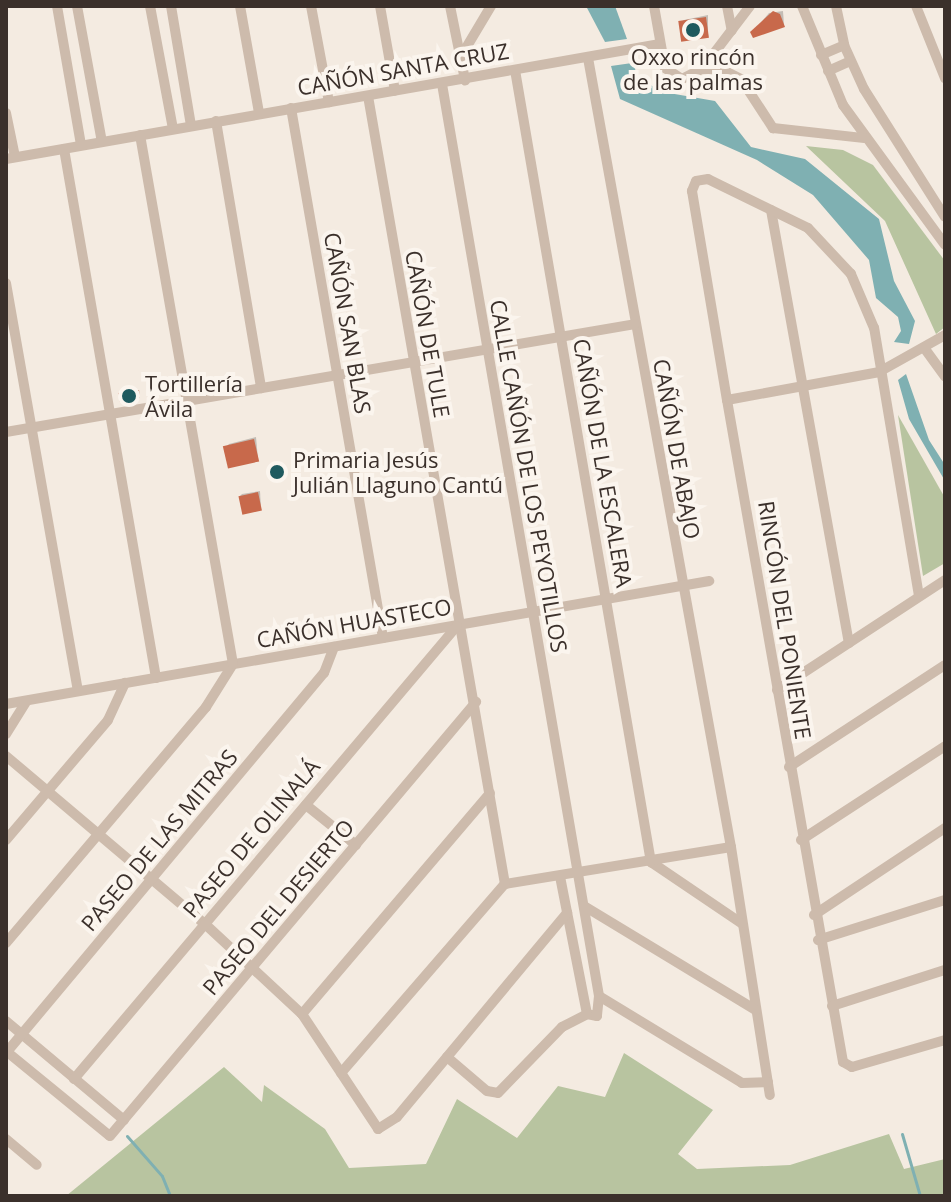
<!DOCTYPE html>
<meta charset="utf-8">
<style>
body{margin:0}
#map{position:relative;width:951px;height:1202px;overflow:hidden;background:#f4ebe1;font-family:"Open Sans",sans-serif}
div>[style]{position:absolute}
[style*='--x']{left:calc(var(--x)*1px);top:calc(var(--y)*1px);width:calc(var(--w)*1px);rotate:calc(var(--a)*1deg)}
.green>*{inset:0;background:#b8c4a0}
.water>*{inset:0;background:#7fb0b2}
.shadow>*{inset:0;background:#0003}
.stream>*{height:3px;margin:-1.5px;padding:0 1.5px;transform-origin:1.5px;border-radius:1.5px;background:#7fb0b2}
.building>*{inset:0;background:#c8694b;transform-origin:0 0}
.street>*{height:10px;margin:-5px;padding:0 5px;transform-origin:5px;border-radius:5px;background:#cdbbac}
.dots>*{width:22px;height:22px;translate:-50% -50%;box-sizing:border-box;border:4px solid #fbf5ee;border-radius:50%}
span{translate:-50% -50%;white-space:nowrap;text-align:center;line-height:1.15;-webkit-text-stroke:8px #fbf5ee;paint-order:stroke}
.poi-label{font-size:22px;color:#3b302b}
.left{translate:0 -50%;text-align:left}
.street-label{font-size:22px;color:#3b302b}
.frame{position:absolute;inset:0;border:8px solid #3b302b;pointer-events:none}
</style>
<div id="map">
<div class="green">
<div style="clip-path:polygon(806px 146px,843px 150px,873px 165px,945px 261px,945px 327px,936px 334px,885px 221px)"></div>
<div style="clip-path:polygon(898px 415px,945px 498px,945px 563px,923px 576px)"></div>
<div style="clip-path:polygon(624px 1053px,713px 1110px,678px 1154px,697px 1169px,790px 1165px,889px 1134px,904px 1169px,945px 1159px,945px 1196px,66px 1196px,224px 1067px,262px 1102px,264px 1085px,325px 1129px,349px 1168px,426px 1164px,457px 1099px,517px 1138px,558px 1086px,605px 1097px)"></div>
</div>
<div class="water">
<div style="clip-path:polygon(586px 6px,615px 6px,627px 39px,605px 42px)"></div>
<div style="clip-path:polygon(632px 63px,640px 79px,663px 92px,715px 101px,751px 147px,805px 159px,879px 219px,894px 281px,915px 321px,909px 344px,894px 342px,901px 331px,898px 317px,876px 298px,869px 260px,813px 195px,757px 160px,620px 99px,611px 66px)"></div>
<div style="clip-path:polygon(906px 374px,929px 440px,945px 465px,945px 481px,909px 419px,898px 380px)"></div>
</div>
<div class="shadow">
<div style="clip-path:polygon(783px 11px,784px 25px,753px 32px,769px 13px)"></div>
<div style="clip-path:polygon(708px 15px,708px 36px,680px 23px,684px 20px)"></div>
<div style="clip-path:polygon(256px 437px,258px 459px,226px 447px,229px 444px)"></div>
<div style="clip-path:polygon(260px 491px,261px 509px,240px 496px,242px 494px)"></div>
</div>
<div class="stream">
<div style="--x:902;--y:1134;--w:65;--a:73.8"></div>
<div style="--x:127;--y:1136;--w:53;--a:48.8"></div>
<div style="--x:162;--y:1176;--w:22;--a:68"></div>
</div>
<div class="building">
<div style="clip-path:polygon(773px 11px,780px 14px,785px 27px,753px 38px,750px 32px)"></div>
<div style="left:706px;top:17px;width:21px;height:28px;rotate:82deg"></div>
<div style="clip-path:polygon(139px 390px,140px 398px,120px 402px,118px 393px)"></div>
<div style="left:254px;top:439px;width:23px;height:32px;rotate:77deg"></div>
<div style="left:258px;top:492px;width:19px;height:20px;rotate:78deg"></div>
</div>
<div class="street">
<div style="--x:57;--y:6;--w:141;--a:80.2"></div>
<div style="--x:77;--y:6;--w:138;--a:79.6"></div>
<div style="--x:150;--y:6;--w:125;--a:79.4"></div>
<div style="--x:171;--y:6;--w:121;--a:80.5"></div>
<div style="--x:240;--y:6;--w:109;--a:79.9"></div>
<div style="--x:311;--y:6;--w:98;--a:79.4"></div>
<div style="--x:380;--y:6;--w:86;--a:80"></div>
<div style="--x:450;--y:6;--w:76;--a:78.5"></div>
<div style="--x:654;--y:6;--w:63;--a:79.9"></div>
<div style="--x:665;--y:68;--w:20;--a:33"></div>
<div style="--x:682;--y:79;--w:22;--a:-27"></div>
<div style="--x:702;--y:69;--w:79;--a:-52.7"></div>
<div style="--x:727;--y:6;--w:25;--a:79"></div>
<div style="--x:802;--y:6;--w:107;--a:67.5"></div>
<div style="--x:843;--y:105;--w:173;--a:53.9"></div>
<div style="--x:836;--y:6;--w:40;--a:78"></div>
<div style="--x:844;--y:45;--w:48;--a:65.6"></div>
<div style="--x:864;--y:89;--w:151;--a:57.7"></div>
<div style="--x:916;--y:6;--w:78;--a:68.1"></div>
<div style="--x:821;--y:55;--w:25;--a:-23"></div>
<div style="--x:460;--y:58;--w:61;--a:-59.2"></div>
<div style="--x:588;--y:58;--w:802;--a:79.73"></div>
<div style="--x:731;--y:847;--w:251;--a:81.1"></div>
<div style="--x:702;--y:69;--w:21;--a:3"></div>
<div style="--x:723;--y:70;--w:20;--a:27"></div>
<div style="--x:741;--y:79;--w:59;--a:56.9"></div>
<div style="--x:773;--y:128;--w:92;--a:6.3"></div>
<div style="--x:515;--y:70;--w:804;--a:80.26"></div>
<div style="--x:651;--y:862;--w:109;--a:34.1"></div>
<div style="--x:828;--y:71;--w:24;--a:-24"></div>
<div style="--x:442;--y:84;--w:925;--a:80.23"></div>
<div style="--x:599;--y:996;--w:20;--a:96"></div>
<div style="--x:597;--y:1016;--w:10;--a:-169"></div>
<div style="--x:587;--y:1014;--w:140;--a:-101.1"></div>
<div style="--x:368;--y:96;--w:800;--a:80.14"></div>
<div style="--x:291;--y:108;--w:538;--a:80.15"></div>
<div style="--x:6;--y:113;--w:45;--a:78.4"></div>
<div style="--x:216;--y:121;--w:271;--a:80.4"></div>
<div style="--x:64;--y:149;--w:537;--a:80.13"></div>
<div style="--x:6;--y:159;--w:664;--a:-9.97"></div>
<div style="--x:771;--y:210;--w:440;--a:79.8"></div>
<div style="--x:6;--y:283;--w:414;--a:80"></div>
<div style="--x:925;--y:349;--w:34;--a:54"></div>
<div style="--x:727;--y:400;--w:155;--a:-10.4"></div>
<div style="--x:879;--y:372;--w:76;--a:-29.3"></div>
<div style="--x:6;--y:432;--w:638;--a:-9.74"></div>
<div style="--x:919;--y:596;--w:272;--a:-99.5"></div>
<div style="--x:874;--y:328;--w:59;--a:-113.1"></div>
<div style="--x:851;--y:274;--w:63;--a:-133.1"></div>
<div style="--x:808;--y:228;--w:111;--a:-153.9"></div>
<div style="--x:708;--y:179;--w:12;--a:171"></div>
<div style="--x:696;--y:181;--w:11;--a:112"></div>
<div style="--x:692;--y:191;--w:212;--a:80.5"></div>
<div style="--x:727;--y:400;--w:672;--a:80.06"></div>
<div style="--x:843;--y:1062;--w:10;--a:29"></div>
<div style="--x:852;--y:1067;--w:97;--a:-16.2"></div>
<div style="--x:777;--y:690;--w:201;--a:-33.2"></div>
<div style="--x:6;--y:704;--w:714;--a:-9.92"></div>
<div style="--x:6;--y:734;--w:39;--a:-58"></div>
<div style="--x:6;--y:756;--w:260;--a:40.2"></div>
<div style="--x:205;--y:924;--w:132;--a:42.9"></div>
<div style="--x:302;--y:1014;--w:138;--a:56.5"></div>
<div style="--x:378;--y:1129;--w:22;--a:-32"></div>
<div style="--x:397;--y:1117;--w:266;--a:-50.2"></div>
<div style="--x:789;--y:767;--w:186;--a:-33.2"></div>
<div style="--x:306;--y:805;--w:64;--a:38.7"></div>
<div style="--x:6;--y:840;--w:157;--a:-49.6"></div>
<div style="--x:108;--y:720;--w:41;--a:-65.3"></div>
<div style="--x:801;--y:840;--w:172;--a:-33.1"></div>
<div style="--x:505;--y:884;--w:229;--a:-9.3"></div>
<div style="--x:584;--y:906;--w:201;--a:31.2"></div>
<div style="--x:814;--y:915;--w:157;--a:-33.6"></div>
<div style="--x:818;--y:940;--w:133;--a:-17.5"></div>
<div style="--x:6;--y:943;--w:309;--a:-49.7"></div>
<div style="--x:206;--y:707;--w:51;--a:-57.9"></div>
<div style="--x:233;--y:664;--w:537;--a:-99.97"></div>
<div style="--x:599;--y:996;--w:167;--a:31.3"></div>
<div style="--x:742;--y:1083;--w:26;--a:-2"></div>
<div style="--x:832;--y:1006;--w:119;--a:-17.7"></div>
<div style="--x:302;--y:1014;--w:290;--a:-49.6"></div>
<div style="--x:6;--y:1021;--w:154;--a:40"></div>
<div style="--x:6;--y:1051;--w:134;--a:39.3"></div>
<div style="--x:110;--y:1136;--w:568;--a:-49.86"></div>
<div style="--x:6;--y:1053;--w:496;--a:-50.1"></div>
<div style="--x:324;--y:673;--w:28;--a:-69"></div>
<div style="--x:447;--y:1057;--w:52;--a:40.4"></div>
<div style="--x:487;--y:1091;--w:11;--a:10"></div>
<div style="--x:498;--y:1093;--w:92;--a:-45.9"></div>
<div style="--x:562;--y:1027;--w:28;--a:-27"></div>
<div style="--x:341;--y:1073;--w:250;--a:-49.1"></div>
<div style="--x:74;--y:1079;--w:593;--a:-49.79"></div>
<div style="--x:6;--y:1139;--w:40;--a:40"></div>
</div>
<div class="dots">
<div style="left:693px;top:30px;background:#1f5a5e"></div>
<div style="left:129px;top:396px;background:#1f5a5e"></div>
<div style="left:277px;top:472px;background:#1f5a5e"></div>
</div>
<div class="poi-label">
<span style="left:693px;top:69px">Oxxo rincón<br>de las palmas</span>
<span class="left" style="left:145px;top:396px">Tortillería<br>Ávila</span>
<span class="left" style="left:293px;top:472px">Primaria Jesús<br>Julián Llaguno Cantú</span>
</div>
<div class="street-label">
<span style="left:403px;top:69px;rotate:-10deg">CAÑÓN SANTA CRUZ</span>
<span style="left:348px;top:323px;rotate:80deg">CAÑÓN SAN BLAS</span>
<span style="left:428px;top:334px;rotate:80deg">CAÑÓN DE TULE</span>
<span style="left:677px;top:449px;rotate:80deg">CAÑÓN DE ABAJO</span>
<span style="left:603px;top:463px;rotate:80deg">CAÑÓN DE LA ESCALERA</span>
<span style="left:529px;top:476px;rotate:80deg">CALLE CAÑÓN DE LOS PEYOTILLOS</span>
<span style="left:785px;top:620px;rotate:81deg">RINCÓN DEL PONIENTE</span>
<span style="left:354px;top:623px;rotate:-10deg">CAÑÓN HUASTECO</span>
<span style="left:251px;top:838px;rotate:-50deg">PASEO DE OLINALÁ</span>
<span style="left:159px;top:840px;rotate:-50deg">PASEO DE LAS MITRAS</span>
<span style="left:278px;top:907px;rotate:-50deg">PASEO DEL DESIERTO</span>
</div>
<div class="frame"></div>
</div>
